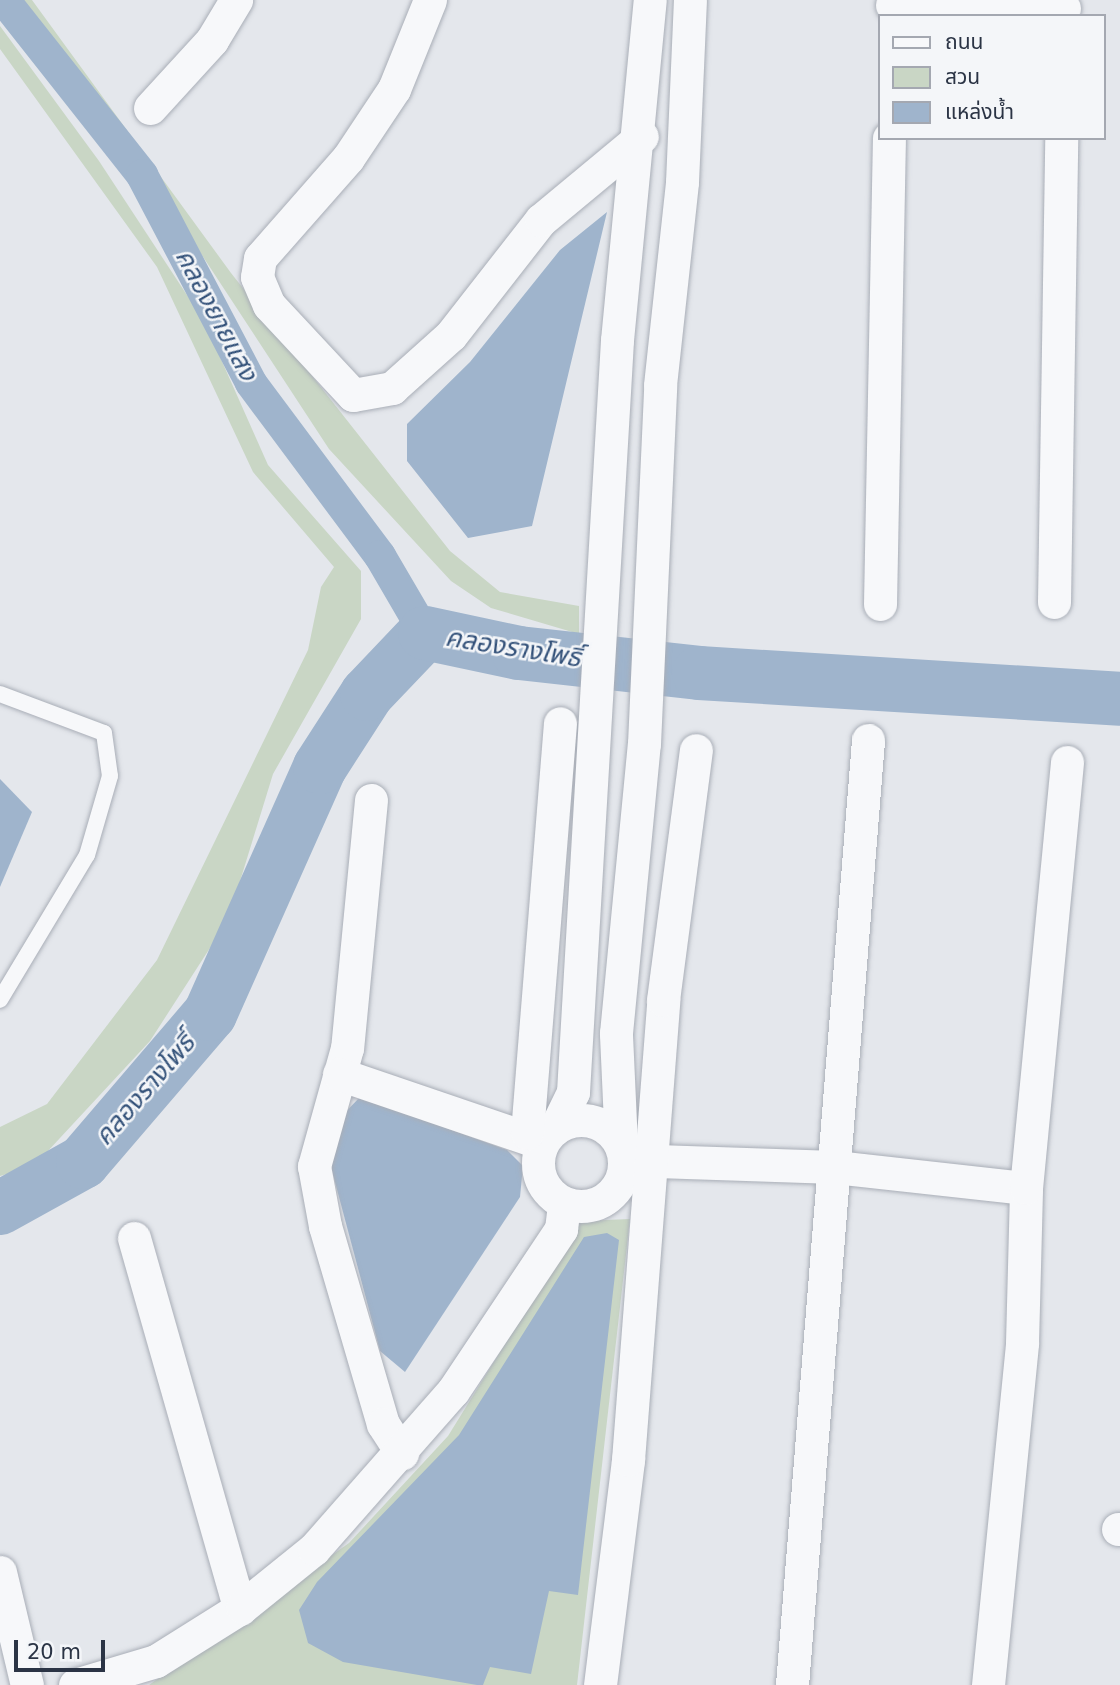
<!DOCTYPE html>
<meta charset="utf-8">
<style>
body{margin:0}
#map{position:relative;width:1120px;height:1685px;overflow:hidden;background:#e4e7ec;font-family:"DejaVu Sans","Noto Sans Thai",sans-serif}
div>[style]{position:absolute}
[style*='--x']{left:calc(var(--x)*1px);top:calc(var(--y)*1px);width:calc(var(--w)*1px);rotate:calc(var(--a)*1deg)}
.green>*{inset:0;background:#c9d6c5}
.water>*{inset:0;background:#9fb4cc}
.canal>*{height:32px;margin:-16px;padding:0 16px;transform-origin:16px;border-radius:16px;background:#9fb4cc}
.river>*{height:54px;margin:-27px;padding:0 27px;transform-origin:27px;border-radius:27px;background:#9fb4cc}
.roads{filter:drop-shadow(0 0 2px #a9aeb7) drop-shadow(0 0 2px #a9aeb7)}
.service>*{height:16px;margin:-8px;padding:0 8px;transform-origin:8px;border-radius:8px;background:#f7f8fa}
.minor>*{height:33px;margin:-16.5px;padding:0 16.5px;transform-origin:16.5px;border-radius:16.5px;background:#f7f8fa}
.minor>.ring{margin:-16.5px;padding:0;box-sizing:content-box;background:none;border:33px solid #f7f8fa;border-radius:50%}
span{translate:-50% -50%;white-space:nowrap;text-align:center;line-height:1.15;-webkit-text-stroke:5px #f4f6f9;paint-order:stroke}
.water-label{font-size:26px;color:#34527a;font-style:italic}
.legend{position:absolute;left:878px;top:14px;width:228px;height:126px;box-sizing:border-box;background:#f4f6f9;border:2px solid #a4a8b1;margin:0;padding:9px 12px;list-style:none;font-size:21px;color:#2b3445}
.legend li{display:flex;align-items:center;gap:14px;height:35px}
.legend b{width:35px;border:2px solid #a4a8b1}
.scale{position:absolute;left:14px;top:1640px;width:91px;height:32px;box-sizing:border-box;border:4px solid #2b3445;border-top:0;padding-left:9px;font-size:21px;line-height:24px;white-space:nowrap;color:#2b3445;-webkit-text-stroke:5px #f4f6f9;paint-order:stroke}
</style>
<div id="map">
<div class="green">
<div style="clip-path:polygon(10px 0,32px 0,231px 273px,450px 551px,500px 592px,579px 606px,579px 634px,491px 608px,451px 581px,329px 449px,175px 214px)"></div>
<div style="clip-path:polygon(0 26px,99px 161px,204px 321px,268px 465px,361px 571px,361px 619px,273px 774px,228px 920px,150px 1041px,34px 1166px,0 1176px,0 1127px,47px 1104px,157px 960px,308px 650px,321px 587px,334px 567px,253px 472px,157px 267px,0 49px)"></div>
<div style="clip-path:polygon(630px 1219px,577px 1685px,149px 1685px,349px 1543px,448px 1436px,581px 1221px)"></div>
</div>
<div class="water">
<div style="clip-path:polygon(607px 212px,532px 526px,468px 538px,407px 461px,407px 424px,470px 362px,560px 250px)"></div>
<div style="clip-path:polygon(0 779px,32px 812px,0 887px)"></div>
<div style="clip-path:polygon(360px 1097px,507px 1150px,523px 1166px,520px 1197px,405px 1372px,380px 1351px,331px 1167px,336px 1122px)"></div>
<div style="clip-path:polygon(607px 1233px,619px 1240px,578px 1595px,549px 1591px,531px 1674px,490px 1667px,483px 1685px,477px 1685px,343px 1662px,308px 1643px,299px 1610px,317px 1582px,459px 1435px,584px 1237px)"></div>
</div>
<div class="canal">
<div style="--x:4;--y:0;--w:223;--a:51.7"></div>
<div style="--x:142;--y:175;--w:235;--a:62.3"></div>
<div style="--x:251;--y:383;--w:216;--a:53.3"></div>
<div style="--x:380;--y:556;--w:89;--a:59.7"></div>
</div>
<div class="river">
<div style="--x:0;--y:1208;--w:95;--a:-29"></div>
<div style="--x:83;--y:1162;--w:195;--a:-49.4"></div>
<div style="--x:210;--y:1014;--w:270;--a:-66"></div>
<div style="--x:320;--y:767;--w:87;--a:-57.2"></div>
<div style="--x:367;--y:694;--w:84;--a:-46.4"></div>
<div style="--x:425;--y:633;--w:96;--a:12"></div>
<div style="--x:519;--y:653;--w:181;--a:6.3"></div>
<div style="--x:699;--y:673;--w:422;--a:3.5"></div>
</div>
<div class="roads">
<div class="service">
<div style="--x:0;--y:694;--w:111;--a:20.6"></div>
<div style="--x:104;--y:733;--w:43;--a:82.1"></div>
<div style="--x:110;--y:776;--w:82;--a:106.2"></div>
<div style="--x:87;--y:855;--w:169;--a:121"></div>
</div>
<div class="minor">
<div style="--x:430;--y:0;--w:96;--a:112"></div>
<div style="--x:394;--y:89;--w:83;--a:123.7"></div>
<div style="--x:348;--y:158;--w:133;--a:131.3"></div>
<div style="--x:260;--y:258;--w:19;--a:99"></div>
<div style="--x:257;--y:277;--w:30;--a:67"></div>
<div style="--x:269;--y:305;--w:123;--a:47"></div>
<div style="--x:353;--y:395;--w:40;--a:-10"></div>
<div style="--x:392;--y:388;--w:79;--a:-41.9"></div>
<div style="--x:451;--y:335;--w:146;--a:-52"></div>
<div style="--x:541;--y:220;--w:131;--a:-39.7"></div>
<div style="--x:892;--y:5;--w:172;--a:1"></div>
<div style="--x:150;--y:108;--w:92;--a:-47.6"></div>
<div style="--x:212;--y:40;--w:47;--a:-59"></div>
<div style="--x:1054;--y:602;--w:464;--a:-89.1"></div>
<div style="--x:880;--y:604;--w:466;--a:-88.9"></div>
<div style="--x:371;--y:800;--w:249;--a:95.5"></div>
<div style="--x:347;--y:1048;--w:123;--a:105.6"></div>
<div style="--x:314;--y:1166;--w:61;--a:79.6"></div>
<div style="--x:325;--y:1226;--w:206;--a:73.7"></div>
<div style="--x:383;--y:1424;--w:35;--a:57"></div>
<div style="--x:339;--y:1074;--w:214;--a:18.8"></div>
<div class="ring" style="left:538px;top:1120px;width:53px;height:53px"></div>
<div style="--x:556;--y:1127;--w:39;--a:-64"></div>
<div style="--x:573;--y:1092;--w:753;--a:-86.65"></div>
<div style="--x:617;--y:340;--w:342;--a:-84.5"></div>
<div style="--x:527;--y:1133;--w:411;--a:-85.4"></div>
<div style="--x:621;--y:1145;--w:112;--a:-92.6"></div>
<div style="--x:616;--y:1033;--w:290;--a:-84.5"></div>
<div style="--x:644;--y:744;--w:359;--a:-87.4"></div>
<div style="--x:660;--y:385;--w:204;--a:-83.8"></div>
<div style="--x:682;--y:182;--w:182;--a:-87.5"></div>
<div style="--x:627;--y:1160;--w:208;--a:1.9"></div>
<div style="--x:835;--y:1167;--w:192;--a:6.3"></div>
<div style="--x:134;--y:1238;--w:386;--a:74.1"></div>
<div style="--x:1118;--y:1529;--w:2;--a:0"></div>
<div style="--x:0;--y:1572;--w:116;--a:76.6"></div>
<div style="--x:75;--y:1685;--w:84;--a:-16.5"></div>
<div style="--x:156;--y:1661;--w:102;--a:-32.1"></div>
<div style="--x:242;--y:1607;--w:92;--a:-38.9"></div>
<div style="--x:314;--y:1549;--w:210;--a:-48.7"></div>
<div style="--x:453;--y:1391;--w:195;--a:-56.3"></div>
<div style="--x:561;--y:1229;--w:26;--a:-83"></div>
<div style="--x:600;--y:1685;--w:227;--a:-82.9"></div>
<div style="--x:628;--y:1460;--w:461;--a:-85.6"></div>
<div style="--x:663;--y:1000;--w:252;--a:-82.5"></div>
<div style="--x:792;--y:1685;--w:948;--a:-85.4"></div>
<div style="--x:988;--y:1685;--w:344;--a:-84.3"></div>
<div style="--x:1022;--y:1343;--w:155;--a:-88.5"></div>
<div style="--x:1026;--y:1188;--w:428;--a:-84.5"></div>
</div>
</div>
<div class="water-label">
<span style="left:216px;top:315px;rotate:62deg">คลองยายแสง</span>
<span style="left:513px;top:648px;rotate:9deg">คลองรางโพธิ์</span>
<span style="left:145px;top:1090px;rotate:-49deg">คลองรางโพธิ์</span>
</div>
<ul class="legend">
<li><b style="height:9px;background:#f7f8fa"></b>ถนน</li>
<li><b style="height:19px;background:#c9d6c5"></b>สวน</li>
<li><b style="height:19px;background:#9fb4cc"></b>แหล่งน้ำ</li>
</ul>
<div class="scale">20 m</div>
</div>
